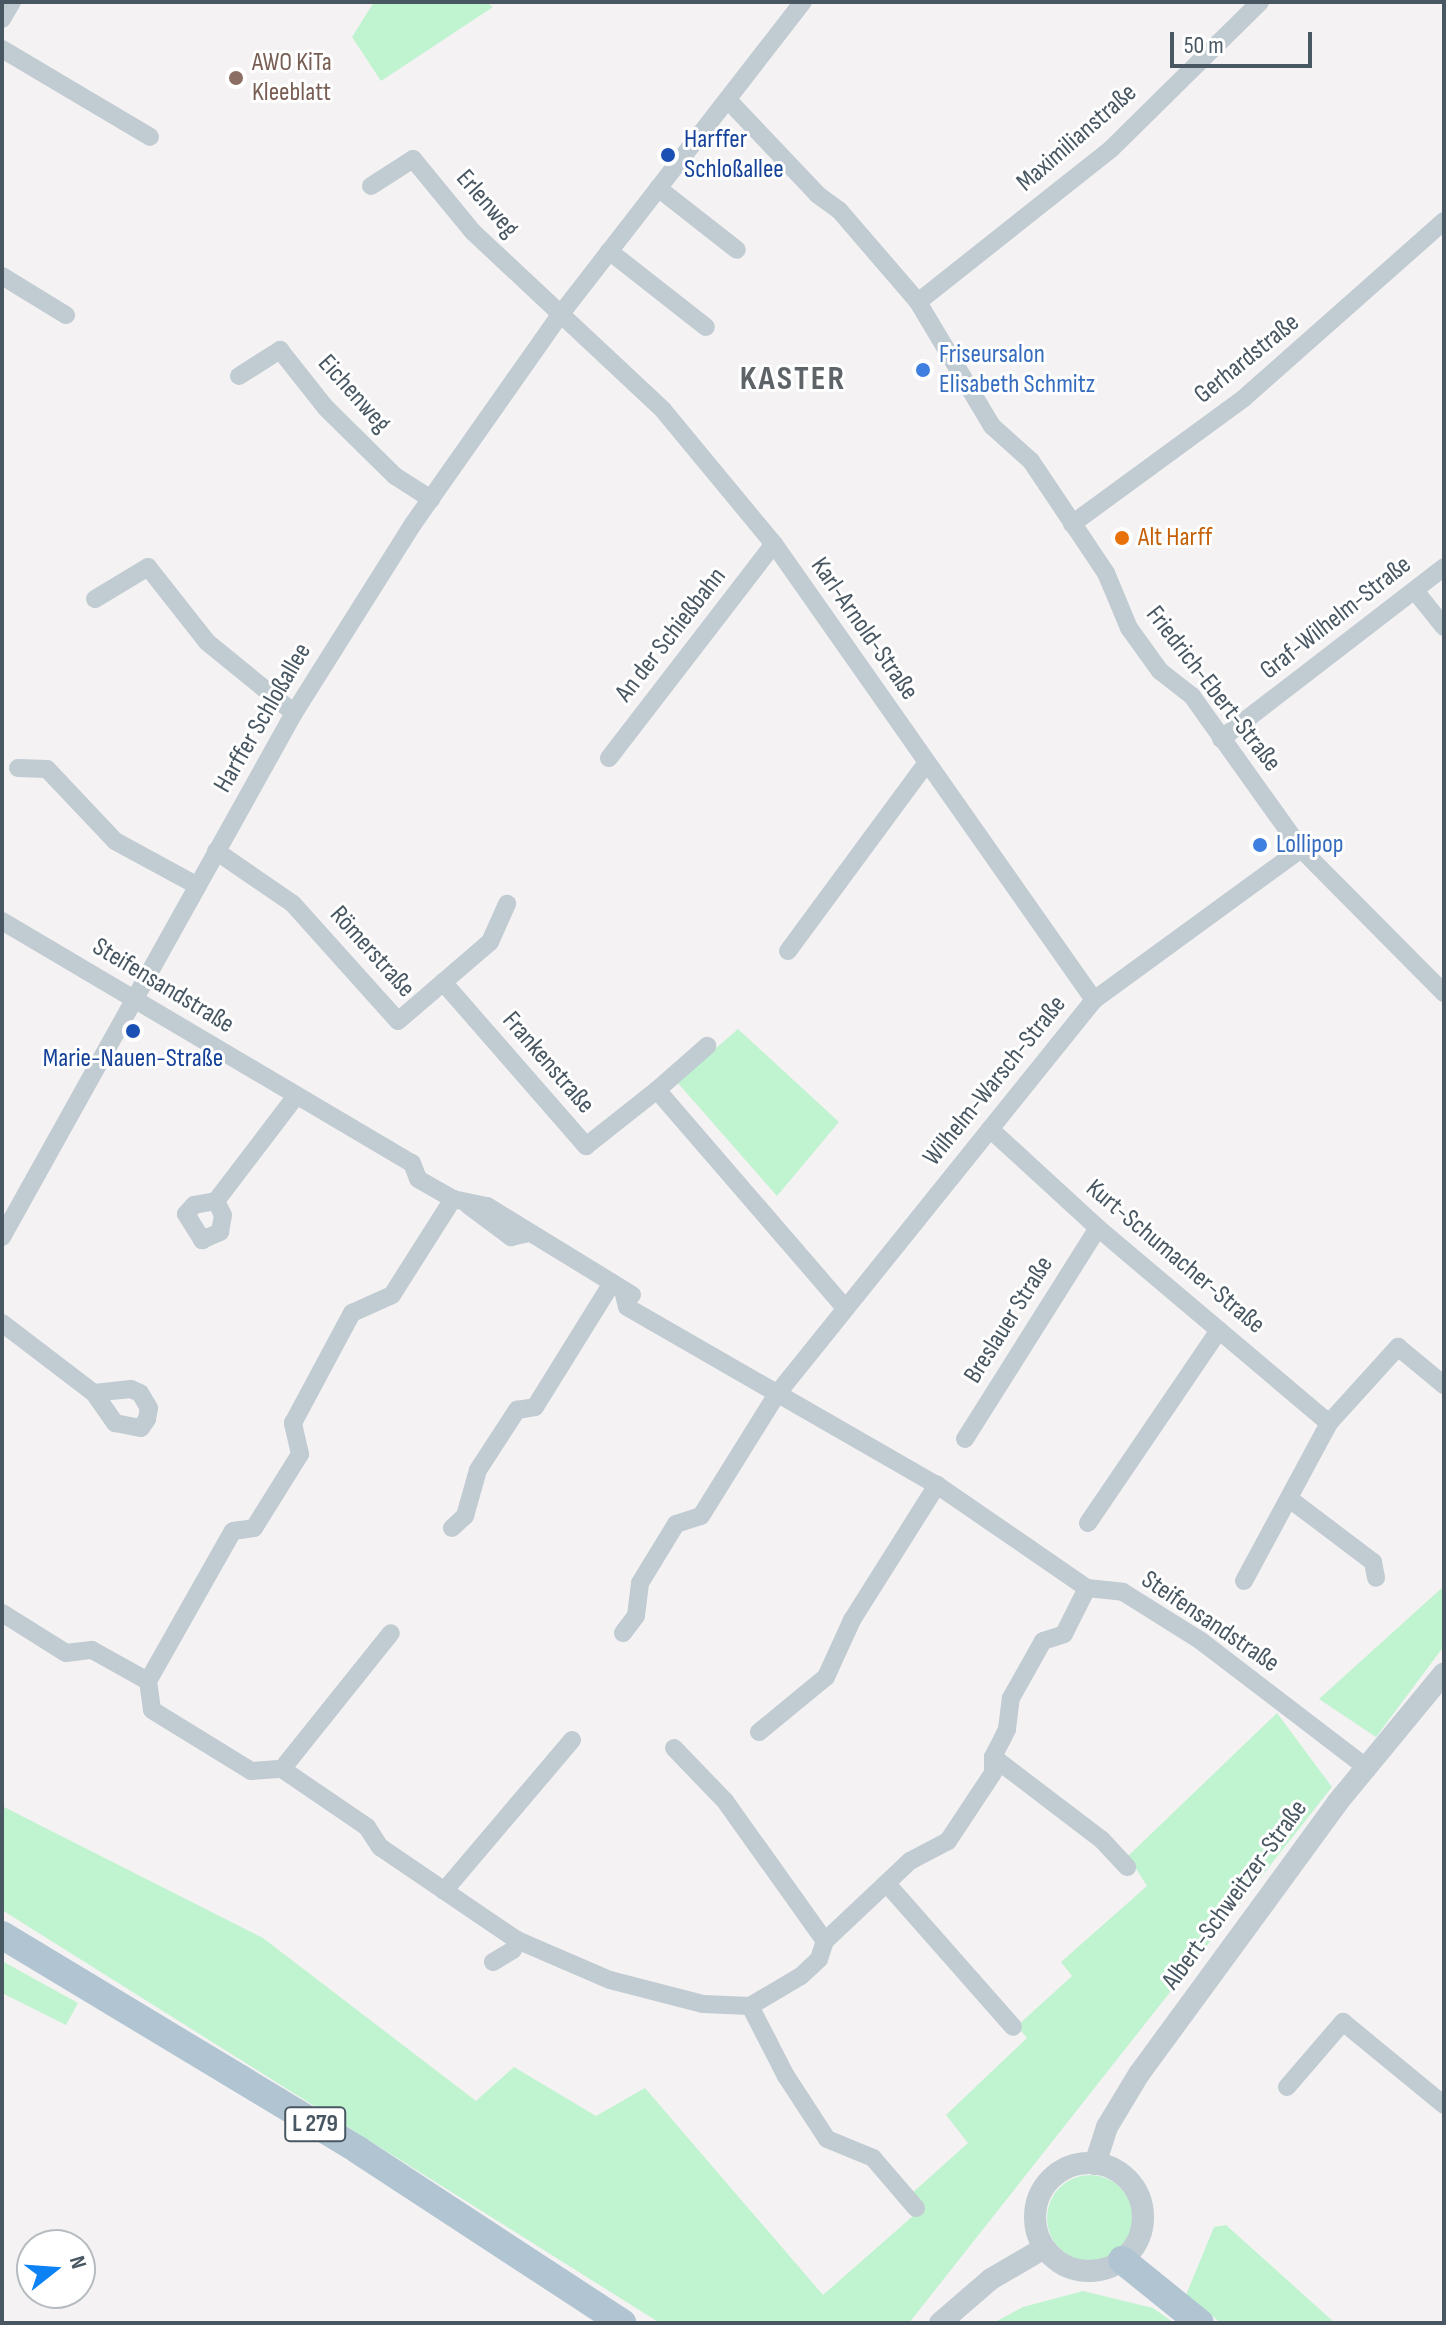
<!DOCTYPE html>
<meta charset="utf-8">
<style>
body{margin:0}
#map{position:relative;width:1446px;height:2325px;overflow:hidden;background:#f5f2f3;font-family:"Sofia Sans Condensed",sans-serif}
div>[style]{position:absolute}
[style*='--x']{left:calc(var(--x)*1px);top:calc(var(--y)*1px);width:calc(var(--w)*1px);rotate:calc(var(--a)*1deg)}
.green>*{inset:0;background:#c0f3d0}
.round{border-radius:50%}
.minor>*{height:18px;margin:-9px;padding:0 9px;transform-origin:9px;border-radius:9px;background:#c0cbd2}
.tertiary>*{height:22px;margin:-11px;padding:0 11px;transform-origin:11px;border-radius:11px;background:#c0cbd2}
.tertiary>.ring{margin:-11px;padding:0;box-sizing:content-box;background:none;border:22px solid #c0cbd2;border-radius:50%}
.primary>*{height:28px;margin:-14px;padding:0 14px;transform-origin:14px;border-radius:14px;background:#b1c4d2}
.dots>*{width:22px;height:22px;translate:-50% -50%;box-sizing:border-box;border:4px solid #fff;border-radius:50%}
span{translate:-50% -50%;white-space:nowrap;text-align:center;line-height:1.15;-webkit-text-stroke:6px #fff;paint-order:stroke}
.shield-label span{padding:2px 6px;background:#fff;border:2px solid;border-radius:6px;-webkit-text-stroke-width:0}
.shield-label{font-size:24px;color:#485762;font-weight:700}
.education-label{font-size:26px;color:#785e54}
.left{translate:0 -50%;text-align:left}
.street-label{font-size:26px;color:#485762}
.transit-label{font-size:26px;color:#164399}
.shop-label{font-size:26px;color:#366cbe}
.food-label{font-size:26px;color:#c56008}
.district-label{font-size:34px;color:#5e6368;font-weight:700;letter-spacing:2px}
.frame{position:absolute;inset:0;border:4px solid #485762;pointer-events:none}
.north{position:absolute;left:16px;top:2229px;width:80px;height:80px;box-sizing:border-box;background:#fff;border:2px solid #b6bcc0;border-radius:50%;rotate:73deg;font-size:22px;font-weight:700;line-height:32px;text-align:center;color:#485762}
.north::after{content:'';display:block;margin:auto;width:28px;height:36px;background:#0d82f4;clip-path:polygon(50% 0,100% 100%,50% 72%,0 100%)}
.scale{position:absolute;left:1170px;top:32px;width:142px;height:36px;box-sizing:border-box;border:4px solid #485762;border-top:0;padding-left:10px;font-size:24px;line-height:28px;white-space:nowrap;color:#485762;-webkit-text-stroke:6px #fff;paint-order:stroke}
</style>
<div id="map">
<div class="green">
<div style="clip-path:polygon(374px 2px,486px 2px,493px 7px,381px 81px,352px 37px)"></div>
<div style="clip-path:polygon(738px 1029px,839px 1122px,777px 1196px,677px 1082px)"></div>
<div style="clip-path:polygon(1444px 1586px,1444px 1646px,1376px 1737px,1319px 1699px)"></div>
<div style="clip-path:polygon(1277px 1713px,1332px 1787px,909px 2323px,660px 2323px,2px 1910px,2px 1806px,263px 1938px,476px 2101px,514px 2067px,596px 2116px,645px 2088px,823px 2295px,922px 2208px,910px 2195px,968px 2143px,946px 2115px,1027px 2038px,1017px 2026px,1072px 1976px,1061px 1962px,1147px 1886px,1128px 1856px)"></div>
<div style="clip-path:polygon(2px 1961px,78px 2003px,66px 2025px,2px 1993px)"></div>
<div class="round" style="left:1047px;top:2175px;width:86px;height:86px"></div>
<div style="clip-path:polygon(1226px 2225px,1335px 2323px,1221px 2323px,1186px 2295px,1214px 2227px)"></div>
<div style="clip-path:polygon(1083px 2291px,1153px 2308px,1174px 2323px,993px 2323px,1023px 2307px)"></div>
</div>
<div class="minor">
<div style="--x:2;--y:19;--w:20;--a:-60"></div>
<div style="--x:2;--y:49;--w:172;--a:30.7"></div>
<div style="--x:728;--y:100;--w:131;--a:46.5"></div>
<div style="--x:818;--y:195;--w:26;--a:36"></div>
<div style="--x:839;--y:210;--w:121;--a:49.3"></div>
<div style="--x:918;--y:302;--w:144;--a:59.2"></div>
<div style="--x:992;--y:426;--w:52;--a:41.9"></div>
<div style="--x:1031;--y:461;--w:135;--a:56.2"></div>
<div style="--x:1106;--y:573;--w:60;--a:67.3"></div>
<div style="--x:1129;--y:628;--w:53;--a:54.2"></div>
<div style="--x:1160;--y:671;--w:41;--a:38"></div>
<div style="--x:1192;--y:696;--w:188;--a:54.5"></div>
<div style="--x:1301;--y:849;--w:203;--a:45.2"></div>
<div style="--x:371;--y:186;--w:50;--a:-32.7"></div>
<div style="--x:413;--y:159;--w:94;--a:50.6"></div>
<div style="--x:473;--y:232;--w:260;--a:43.1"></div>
<div style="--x:663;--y:410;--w:174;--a:50.4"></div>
<div style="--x:774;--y:544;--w:557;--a:54.94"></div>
<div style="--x:658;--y:188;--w:100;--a:38.1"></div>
<div style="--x:609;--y:251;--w:123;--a:38.1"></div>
<div style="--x:2;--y:276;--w:75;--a:31.4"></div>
<div style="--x:918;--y:302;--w:246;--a:-38.4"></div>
<div style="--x:1111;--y:149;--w:209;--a:-44.6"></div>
<div style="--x:239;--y:376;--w:49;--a:-32.4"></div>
<div style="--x:280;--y:350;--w:74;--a:51.6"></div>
<div style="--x:326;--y:408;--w:97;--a:44.6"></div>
<div style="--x:395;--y:476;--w:43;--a:32.6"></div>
<div style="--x:1072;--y:524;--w:213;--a:-36.2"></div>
<div style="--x:1244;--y:398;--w:267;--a:-41.5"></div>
<div style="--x:1416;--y:592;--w:45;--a:51.3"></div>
<div style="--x:95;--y:599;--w:62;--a:-31.1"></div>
<div style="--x:148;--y:567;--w:95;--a:51.8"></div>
<div style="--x:207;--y:642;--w:112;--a:39.2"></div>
<div style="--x:1221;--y:739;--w:282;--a:-37.6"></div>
<div style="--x:609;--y:758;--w:270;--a:-52.4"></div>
<div style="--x:18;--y:768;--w:29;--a:2"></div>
<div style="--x:47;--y:769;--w:99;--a:46.6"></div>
<div style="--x:115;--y:841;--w:94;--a:28.5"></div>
<div style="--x:216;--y:851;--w:93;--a:34.5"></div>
<div style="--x:293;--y:904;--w:157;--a:48.1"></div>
<div style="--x:398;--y:1021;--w:121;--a:-40.7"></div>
<div style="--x:490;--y:942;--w:42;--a:-65.9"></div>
<div style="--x:2;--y:921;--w:476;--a:30.6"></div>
<div style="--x:412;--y:1163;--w:17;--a:69"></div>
<div style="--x:418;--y:1179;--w:40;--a:29.7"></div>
<div style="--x:453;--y:1199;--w:35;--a:12"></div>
<div style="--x:487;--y:1206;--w:170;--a:31.5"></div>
<div style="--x:788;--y:951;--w:232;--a:-53.6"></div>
<div style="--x:443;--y:982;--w:218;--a:48.9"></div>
<div style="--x:586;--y:1146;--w:90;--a:-38.3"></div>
<div style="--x:657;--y:1090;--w:288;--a:49.2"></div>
<div style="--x:657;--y:1090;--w:67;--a:-41.3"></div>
<div style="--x:990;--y:1129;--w:147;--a:42.5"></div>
<div style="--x:1098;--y:1228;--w:302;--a:40.2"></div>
<div style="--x:216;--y:1201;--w:22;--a:170"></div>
<div style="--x:194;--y:1205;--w:12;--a:132"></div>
<div style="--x:186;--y:1214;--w:31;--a:58"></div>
<div style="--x:202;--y:1240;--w:20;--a:-24"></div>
<div style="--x:220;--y:1232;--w:17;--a:-80"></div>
<div style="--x:223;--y:1215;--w:16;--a:-117"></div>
<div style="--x:216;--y:1201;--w:132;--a:-52.7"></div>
<div style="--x:468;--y:1205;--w:54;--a:36.7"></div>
<div style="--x:511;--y:1237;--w:17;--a:-13"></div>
<div style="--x:2;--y:1237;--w:600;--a:-60.87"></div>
<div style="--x:294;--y:713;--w:223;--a:-57.8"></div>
<div style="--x:413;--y:524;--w:256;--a:-54.9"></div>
<div style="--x:560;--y:315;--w:396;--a:-52.2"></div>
<div style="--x:623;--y:1290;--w:17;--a:77"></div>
<div style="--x:627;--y:1307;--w:357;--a:29.9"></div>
<div style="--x:937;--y:1485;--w:182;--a:34.5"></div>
<div style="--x:1087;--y:1588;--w:36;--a:6"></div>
<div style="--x:1123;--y:1592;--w:92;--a:32.1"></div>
<div style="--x:1201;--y:1641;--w:208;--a:37.4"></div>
<div style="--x:2;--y:1323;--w:116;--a:37.3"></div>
<div style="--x:94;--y:1393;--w:37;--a:55"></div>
<div style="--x:115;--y:1423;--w:26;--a:11"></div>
<div style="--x:141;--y:1428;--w:11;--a:-56"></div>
<div style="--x:147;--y:1419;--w:11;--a:-80"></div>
<div style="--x:149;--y:1408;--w:17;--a:-121"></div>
<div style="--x:140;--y:1393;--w:10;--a:-156"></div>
<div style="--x:131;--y:1389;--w:37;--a:174"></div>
<div style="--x:965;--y:1439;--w:249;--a:-57.8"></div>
<div style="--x:1291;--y:1500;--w:103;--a:37.1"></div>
<div style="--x:1373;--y:1562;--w:16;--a:79"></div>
<div style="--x:1088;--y:1523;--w:233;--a:-55.8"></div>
<div style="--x:452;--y:1528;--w:18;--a:-43"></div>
<div style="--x:465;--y:1516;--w:48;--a:-74.2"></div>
<div style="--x:478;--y:1470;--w:72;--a:-57"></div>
<div style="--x:517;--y:1410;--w:18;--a:-9"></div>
<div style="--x:535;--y:1407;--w:146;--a:-58.2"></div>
<div style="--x:1244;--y:1581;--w:179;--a:-61.7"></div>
<div style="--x:1329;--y:1423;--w:103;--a:-47.8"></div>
<div style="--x:1398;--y:1347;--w:60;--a:39.6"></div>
<div style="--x:2;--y:1613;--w:75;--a:32"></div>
<div style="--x:66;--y:1653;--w:26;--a:-7"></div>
<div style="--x:92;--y:1650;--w:64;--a:29"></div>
<div style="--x:148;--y:1681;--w:29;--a:82"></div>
<div style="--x:152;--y:1710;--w:116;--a:31.6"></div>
<div style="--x:251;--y:1771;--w:31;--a:-4"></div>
<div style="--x:282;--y:1769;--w:103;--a:34.3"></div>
<div style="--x:367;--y:1827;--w:24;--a:57"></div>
<div style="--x:380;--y:1847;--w:166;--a:34.2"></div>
<div style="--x:517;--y:1940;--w:101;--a:23.3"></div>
<div style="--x:610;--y:1980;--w:96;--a:14.5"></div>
<div style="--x:703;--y:2004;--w:47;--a:2.4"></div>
<div style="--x:750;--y:2006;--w:59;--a:-30.5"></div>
<div style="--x:801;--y:1976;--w:25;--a:-43"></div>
<div style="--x:819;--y:1959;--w:19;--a:-72"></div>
<div style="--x:825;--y:1941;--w:117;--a:-43.3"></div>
<div style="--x:910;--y:1861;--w:43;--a:-27.8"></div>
<div style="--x:948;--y:1841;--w:82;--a:-56.5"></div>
<div style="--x:993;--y:1773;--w:16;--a:-90"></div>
<div style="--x:993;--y:1757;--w:31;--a:-63"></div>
<div style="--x:1007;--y:1729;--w:31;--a:-83"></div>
<div style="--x:1011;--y:1698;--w:65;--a:-60.7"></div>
<div style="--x:1043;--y:1641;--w:22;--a:-18"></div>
<div style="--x:1064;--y:1634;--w:51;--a:-63.4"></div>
<div style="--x:623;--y:1633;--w:21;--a:-53"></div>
<div style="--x:636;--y:1616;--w:33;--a:-83"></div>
<div style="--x:640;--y:1583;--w:69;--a:-58.6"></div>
<div style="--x:676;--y:1524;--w:26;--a:-18"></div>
<div style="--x:701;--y:1516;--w:144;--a:-58.1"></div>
<div style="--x:777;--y:1394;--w:506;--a:-51.18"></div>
<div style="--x:1094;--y:1000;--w:256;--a:-36.1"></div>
<div style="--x:148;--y:1681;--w:172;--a:-60.5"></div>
<div style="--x:233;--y:1531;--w:21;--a:-8"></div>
<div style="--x:254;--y:1528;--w:87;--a:-58.1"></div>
<div style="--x:300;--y:1454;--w:32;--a:-103"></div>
<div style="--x:293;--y:1423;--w:125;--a:-61.8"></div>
<div style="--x:352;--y:1313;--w:44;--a:-24.2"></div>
<div style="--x:392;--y:1295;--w:114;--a:-57.6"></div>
<div style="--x:759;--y:1732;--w:87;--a:-39.4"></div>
<div style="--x:826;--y:1677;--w:63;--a:-65.5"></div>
<div style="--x:852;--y:1620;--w:160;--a:-57.8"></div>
<div style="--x:674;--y:1748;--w:74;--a:46.1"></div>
<div style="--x:725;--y:1801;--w:172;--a:54.5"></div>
<div style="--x:993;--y:1757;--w:137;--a:37.3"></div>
<div style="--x:1102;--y:1840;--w:37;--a:47"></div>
<div style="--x:282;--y:1769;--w:174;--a:-51.3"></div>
<div style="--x:888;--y:1885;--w:189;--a:48.6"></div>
<div style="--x:444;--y:1891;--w:198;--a:-49.7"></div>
<div style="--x:493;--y:1962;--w:23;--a:-31"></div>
<div style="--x:513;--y:1950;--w:11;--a:-68"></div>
<div style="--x:750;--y:2006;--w:79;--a:62.8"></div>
<div style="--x:786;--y:2076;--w:75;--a:56.9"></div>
<div style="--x:827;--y:2139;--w:50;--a:22.4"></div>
<div style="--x:873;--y:2158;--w:66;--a:49.3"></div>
<div style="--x:1287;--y:2087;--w:86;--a:-49.3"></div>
<div style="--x:1343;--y:2022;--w:131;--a:39.4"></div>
</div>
<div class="tertiary">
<div class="ring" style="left:1035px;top:2163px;width:86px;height:86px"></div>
<div style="--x:1095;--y:2164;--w:39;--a:-72"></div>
<div style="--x:1107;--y:2127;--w:62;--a:-58.9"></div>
<div style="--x:1139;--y:2074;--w:336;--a:-53.8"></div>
<div style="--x:1337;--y:1803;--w:168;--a:-50.5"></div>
<div style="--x:940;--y:2323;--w:67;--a:-40.8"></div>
<div style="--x:991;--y:2279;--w:61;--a:-30.3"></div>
</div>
<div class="primary">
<div style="--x:2;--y:1935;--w:416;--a:31.1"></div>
<div style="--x:358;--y:2150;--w:316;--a:33.2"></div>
<div style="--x:1122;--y:2260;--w:100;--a:38.9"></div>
</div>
<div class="dots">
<div style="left:236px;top:78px;background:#8d6e63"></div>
<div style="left:668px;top:155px;background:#1a4fb4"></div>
<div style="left:923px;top:370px;background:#3f7fe0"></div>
<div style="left:1122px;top:538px;background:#e8710a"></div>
<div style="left:1260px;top:845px;background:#3f7fe0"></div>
<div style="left:133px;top:1031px;background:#1a4fb4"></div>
</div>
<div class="shield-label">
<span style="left:315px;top:2124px">L 279</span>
</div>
<div class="education-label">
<span class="left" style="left:252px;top:78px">AWO KiTa<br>Kleeblatt</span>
</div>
<div class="street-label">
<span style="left:1077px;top:138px;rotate:-41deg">Maximilianstraße</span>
<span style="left:487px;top:204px;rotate:49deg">Erlenweg</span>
<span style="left:1247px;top:359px;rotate:-39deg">Gerhardstraße</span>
<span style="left:354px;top:394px;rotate:48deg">Eichenweg</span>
<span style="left:1336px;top:618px;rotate:-38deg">Graf-Wilhelm-Straße</span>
<span style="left:864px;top:629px;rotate:55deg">Karl-Arnold-Straße</span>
<span style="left:671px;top:635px;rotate:-52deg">An der Schießbahn</span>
<span style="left:1213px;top:689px;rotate:52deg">Friedrich-Ebert-Straße</span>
<span style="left:263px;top:718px;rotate:-60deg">Harffer Schloßallee</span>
<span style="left:372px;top:952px;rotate:48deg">Römerstraße</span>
<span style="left:163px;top:986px;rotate:31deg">Steifensandstraße</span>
<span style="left:548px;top:1063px;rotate:49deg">Frankenstraße</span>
<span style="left:995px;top:1081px;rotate:-51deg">Wilhelm-Warsch-Straße</span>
<span style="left:1175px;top:1257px;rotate:40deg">Kurt-Schumacher-Straße</span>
<span style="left:1009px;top:1320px;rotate:-58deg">Breslauer Straße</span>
<span style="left:1210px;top:1622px;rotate:34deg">Steifensandstraße</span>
<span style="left:1235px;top:1895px;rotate:-54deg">Albert-Schweitzer-Straße</span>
</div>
<div class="transit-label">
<span class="left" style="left:684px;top:155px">Harffer<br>Schloßallee</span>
<span style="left:133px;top:1059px">Marie-Nauen-Straße</span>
</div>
<div class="shop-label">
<span class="left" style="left:939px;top:370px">Friseursalon<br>Elisabeth Schmitz</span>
<span class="left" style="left:1276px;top:845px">Lollipop</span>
</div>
<div class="food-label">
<span class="left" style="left:1138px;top:538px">Alt Harff</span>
</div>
<div class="district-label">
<span style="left:793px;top:379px">KASTER</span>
</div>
<div class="frame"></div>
<div class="north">N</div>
<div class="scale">50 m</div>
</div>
